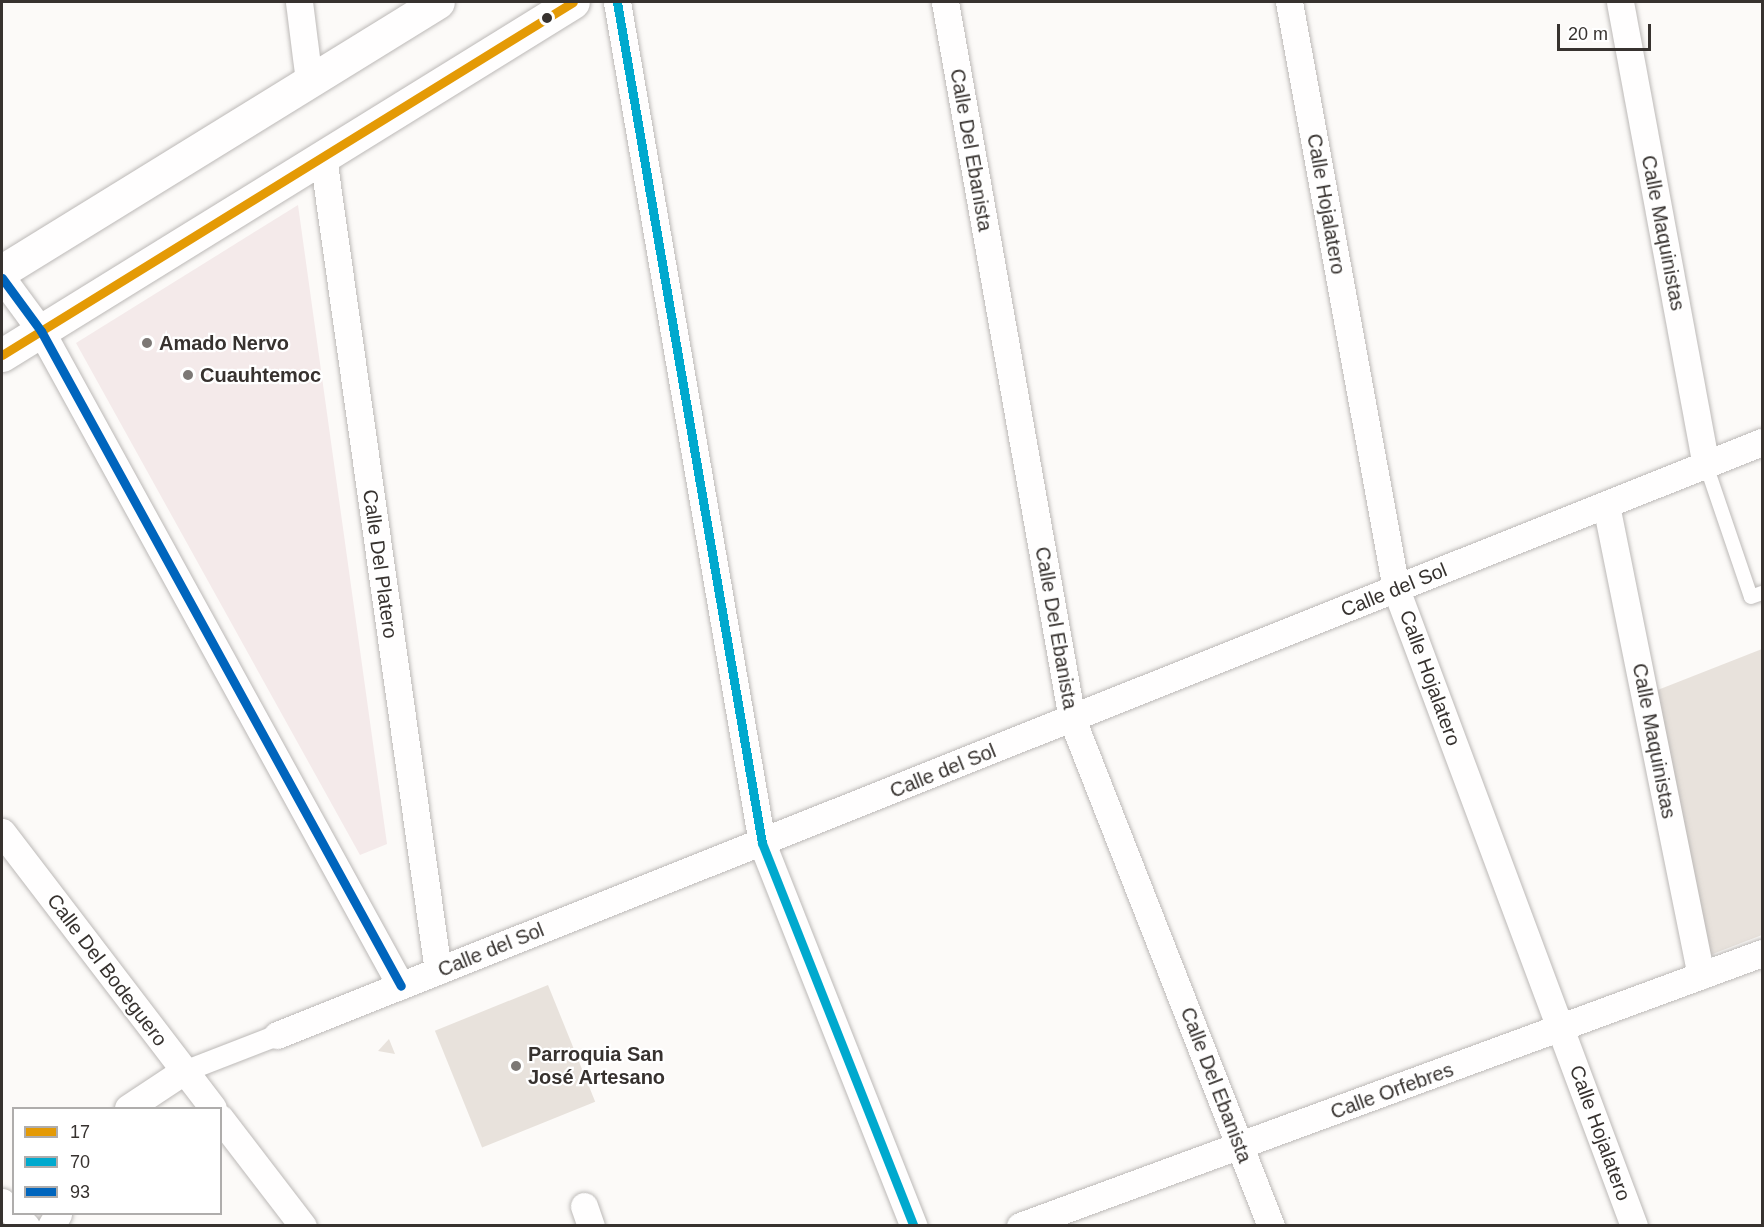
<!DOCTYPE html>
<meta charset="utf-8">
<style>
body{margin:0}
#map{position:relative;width:1764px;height:1227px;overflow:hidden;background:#fcfaf8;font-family:Helvetica,sans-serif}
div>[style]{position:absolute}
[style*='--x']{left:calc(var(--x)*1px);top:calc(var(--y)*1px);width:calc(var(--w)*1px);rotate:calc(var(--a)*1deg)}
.education>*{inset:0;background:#f4eaea}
.building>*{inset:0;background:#e8e2dc;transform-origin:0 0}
.roads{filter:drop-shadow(0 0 2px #bcb9b7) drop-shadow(0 0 2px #bcb9b7)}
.service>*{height:14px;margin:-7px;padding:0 7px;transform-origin:7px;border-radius:7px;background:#fffefe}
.pedestrian>*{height:21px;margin:-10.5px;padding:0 10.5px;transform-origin:10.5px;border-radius:10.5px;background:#fffefe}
.minor>*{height:27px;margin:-13.5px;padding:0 13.5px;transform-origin:13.5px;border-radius:13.5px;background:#fffefe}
.tertiary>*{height:33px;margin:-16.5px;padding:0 16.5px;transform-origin:16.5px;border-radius:16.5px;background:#fffefe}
.bus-1>*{height:9px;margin:-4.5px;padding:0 4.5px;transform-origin:4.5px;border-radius:4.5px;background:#e49a05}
.bus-2>*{height:9px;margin:-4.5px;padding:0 4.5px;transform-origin:4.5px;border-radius:4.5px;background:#00a9ce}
.bus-3>*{height:9px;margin:-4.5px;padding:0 4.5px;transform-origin:4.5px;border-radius:4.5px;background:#0065bd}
.dots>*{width:16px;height:16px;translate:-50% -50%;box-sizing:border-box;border:3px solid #fff;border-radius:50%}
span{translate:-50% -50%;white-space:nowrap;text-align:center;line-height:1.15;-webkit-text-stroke:4.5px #fff;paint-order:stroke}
.street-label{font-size:20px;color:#37322f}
.poi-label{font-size:20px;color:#37322f;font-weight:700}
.left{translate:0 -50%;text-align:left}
.frame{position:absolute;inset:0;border:3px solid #37322f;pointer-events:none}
.legend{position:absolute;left:12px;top:1107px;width:210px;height:108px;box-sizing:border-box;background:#fff;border:2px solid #afadac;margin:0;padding:8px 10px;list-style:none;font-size:18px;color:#37322f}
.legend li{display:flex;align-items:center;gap:12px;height:30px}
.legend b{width:30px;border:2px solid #afadac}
.scale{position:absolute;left:1557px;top:24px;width:94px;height:27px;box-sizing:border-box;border:3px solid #37322f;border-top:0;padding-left:8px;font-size:18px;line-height:21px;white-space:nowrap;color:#37322f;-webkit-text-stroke:4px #fff;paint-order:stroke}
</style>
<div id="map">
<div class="education">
<div style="clip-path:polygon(298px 205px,387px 844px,360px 855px,76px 343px)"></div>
</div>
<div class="building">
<div style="clip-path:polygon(1762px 649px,1762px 935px,1710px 955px,1650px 693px)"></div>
<div style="left:548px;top:985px;width:126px;height:122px;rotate:68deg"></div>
<div style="clip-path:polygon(389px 1039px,395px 1054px,378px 1051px)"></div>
</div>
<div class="roads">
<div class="service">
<div style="--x:1706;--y:465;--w:139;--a:71.2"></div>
<div style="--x:1751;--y:597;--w:12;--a:-20"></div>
</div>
<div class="pedestrian">
<div style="--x:184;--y:1071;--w:100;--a:-21.2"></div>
</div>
<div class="minor">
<div style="--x:299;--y:2;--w:80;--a:82.8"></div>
<div style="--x:617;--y:2;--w:853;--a:80.22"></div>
<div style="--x:762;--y:843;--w:412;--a:68.4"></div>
<div style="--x:945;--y:2;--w:728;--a:79.96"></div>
<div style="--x:1072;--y:719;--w:545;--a:68.57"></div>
<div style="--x:1289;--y:2;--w:597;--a:79.67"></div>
<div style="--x:1396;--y:589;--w:680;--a:69.51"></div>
<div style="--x:1620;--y:2;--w:471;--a:79.5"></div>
<div style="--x:323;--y:157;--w:822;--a:81.96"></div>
<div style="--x:2;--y:278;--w:66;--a:53.7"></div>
<div style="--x:41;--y:331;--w:747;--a:61.21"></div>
<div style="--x:1606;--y:505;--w:480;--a:78.6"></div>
<div style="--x:2;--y:832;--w:347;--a:52.6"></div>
<div style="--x:277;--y:1035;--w:1599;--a:-21.77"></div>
<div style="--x:128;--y:1108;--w:67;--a:-33.5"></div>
<div style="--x:220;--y:1118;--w:136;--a:52.5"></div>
<div style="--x:2;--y:1202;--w:34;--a:45"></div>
<div style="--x:584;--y:1206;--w:21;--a:71"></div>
<div style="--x:51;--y:1226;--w:14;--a:-60"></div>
<div style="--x:1020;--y:1226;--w:791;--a:-20.2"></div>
</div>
<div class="tertiary">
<div style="--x:2;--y:271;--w:512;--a:-31.67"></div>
<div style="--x:2;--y:355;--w:671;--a:-31.72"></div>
</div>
</div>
<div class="bus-1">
<div style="--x:2;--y:355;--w:671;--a:-31.72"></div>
</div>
<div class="bus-2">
<div style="--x:617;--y:2;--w:853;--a:80.22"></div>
<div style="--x:762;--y:843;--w:412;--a:68.4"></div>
</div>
<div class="bus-3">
<div style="--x:2;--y:278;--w:66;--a:53.7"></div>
<div style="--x:41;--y:331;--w:747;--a:61.21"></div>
</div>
<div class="dots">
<div style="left:547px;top:18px;background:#37322f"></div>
<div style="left:147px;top:343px;background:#7c7875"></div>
<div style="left:188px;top:375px;background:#7c7875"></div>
<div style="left:516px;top:1066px;background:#7c7875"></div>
</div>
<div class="street-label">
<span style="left:971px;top:150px;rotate:80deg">Calle Del Ebanista</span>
<span style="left:1326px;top:204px;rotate:80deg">Calle Hojalatero</span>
<span style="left:1663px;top:233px;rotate:79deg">Calle Maquinistas</span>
<span style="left:380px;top:564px;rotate:82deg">Calle Del Platero</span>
<span style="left:1394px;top:590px;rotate:-22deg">Calle del Sol</span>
<span style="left:1056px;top:628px;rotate:80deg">Calle Del Ebanista</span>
<span style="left:1430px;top:678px;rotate:70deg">Calle Hojalatero</span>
<span style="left:1654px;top:741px;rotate:79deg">Calle Maquinistas</span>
<span style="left:943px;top:771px;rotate:-22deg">Calle del Sol</span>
<span style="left:491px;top:950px;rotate:-22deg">Calle del Sol</span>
<span style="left:107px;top:970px;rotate:53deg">Calle Del Bodeguero</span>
<span style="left:1216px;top:1085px;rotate:69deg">Calle Del Ebanista</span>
<span style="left:1392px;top:1091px;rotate:-20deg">Calle Orfebres</span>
<span style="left:1600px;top:1133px;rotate:70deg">Calle Hojalatero</span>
</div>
<div class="poi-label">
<span class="left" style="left:159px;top:343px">Amado Nervo</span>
<span class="left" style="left:200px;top:375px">Cuauhtemoc</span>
<span class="left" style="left:528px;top:1066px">Parroquia San<br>José Artesano</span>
</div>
<div class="frame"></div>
<ul class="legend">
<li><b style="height:8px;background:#e49a05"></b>17</li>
<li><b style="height:8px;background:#00a9ce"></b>70</li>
<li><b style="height:8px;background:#0065bd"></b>93</li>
</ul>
<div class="scale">20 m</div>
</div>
